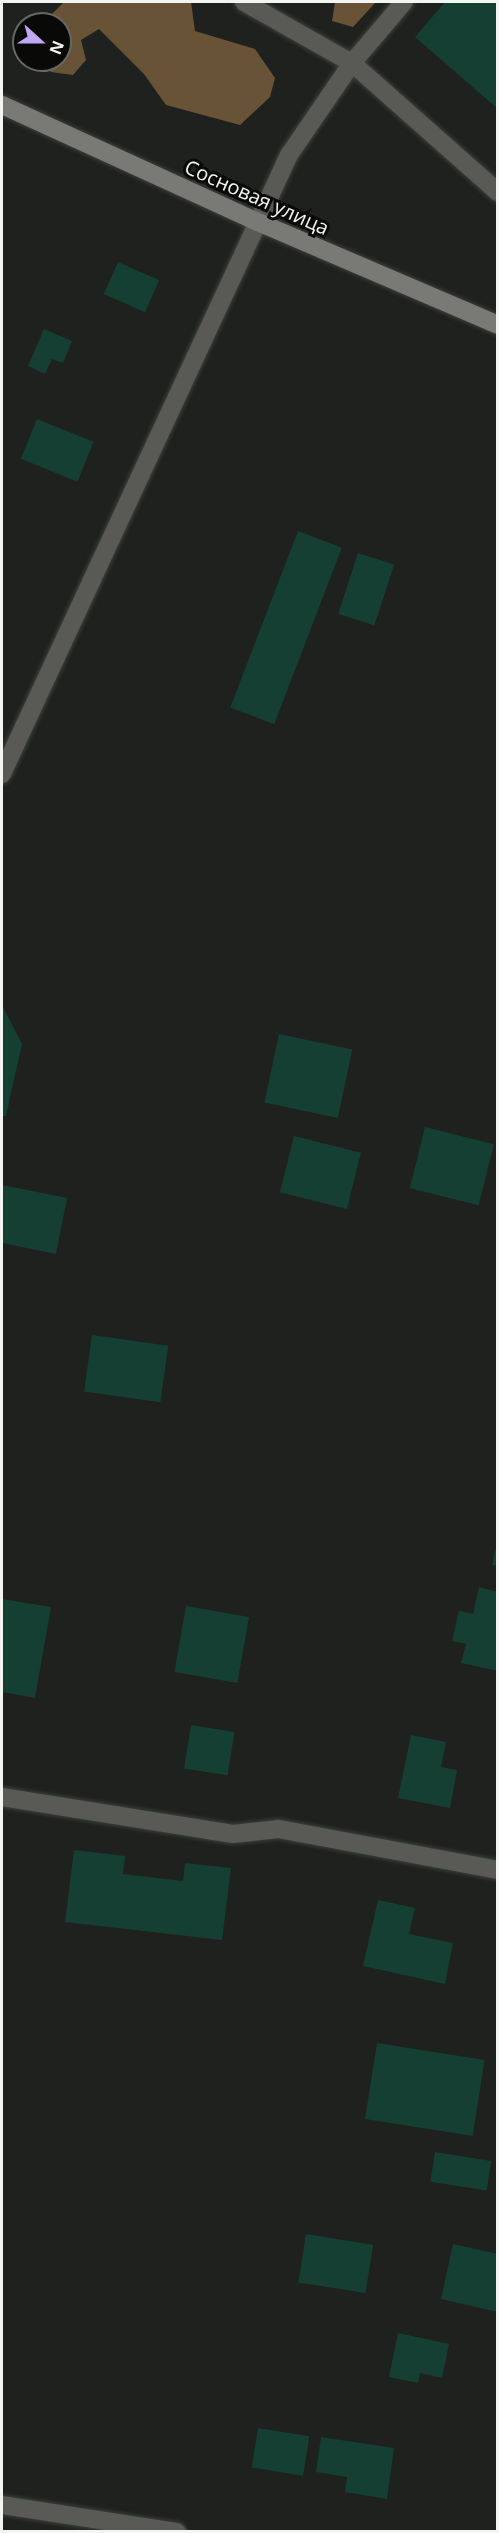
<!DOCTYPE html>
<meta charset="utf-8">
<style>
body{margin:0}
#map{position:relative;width:499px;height:2533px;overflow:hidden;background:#1e211d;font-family:"Open Sans",sans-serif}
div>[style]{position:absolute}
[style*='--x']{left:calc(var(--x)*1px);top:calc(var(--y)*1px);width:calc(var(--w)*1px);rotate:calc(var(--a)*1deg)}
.forest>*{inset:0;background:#695337}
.building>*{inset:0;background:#163f33;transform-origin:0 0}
.roads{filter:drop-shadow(0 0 2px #3c3f3b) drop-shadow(0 0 2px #3c3f3b)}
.lane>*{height:18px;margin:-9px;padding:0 9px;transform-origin:9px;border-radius:9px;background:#595956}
.street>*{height:18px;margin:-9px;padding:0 9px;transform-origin:9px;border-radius:9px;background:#595956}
.secondary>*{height:18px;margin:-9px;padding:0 9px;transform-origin:9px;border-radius:9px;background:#797975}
span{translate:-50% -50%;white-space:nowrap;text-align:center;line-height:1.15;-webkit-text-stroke:6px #090a08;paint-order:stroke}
.street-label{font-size:20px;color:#f2f5f2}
.frame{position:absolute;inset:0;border:3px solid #f2f5f2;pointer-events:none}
.north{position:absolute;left:12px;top:12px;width:60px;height:60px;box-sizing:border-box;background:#090a08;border:2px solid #666866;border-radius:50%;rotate:111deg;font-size:16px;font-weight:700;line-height:24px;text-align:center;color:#f2f5f2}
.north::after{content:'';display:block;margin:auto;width:21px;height:27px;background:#c1a8f3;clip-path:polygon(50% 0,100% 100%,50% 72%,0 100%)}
</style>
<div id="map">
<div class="forest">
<div style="clip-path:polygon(64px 2px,191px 2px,195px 31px,255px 49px,275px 78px,270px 97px,240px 125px,166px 105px,144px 74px,99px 29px,81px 40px,86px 60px,73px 75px,51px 72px,34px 60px,60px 60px,60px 24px,42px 24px)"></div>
<div style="clip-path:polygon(335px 2px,376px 2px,353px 27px,332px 21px)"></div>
</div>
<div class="building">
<div style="clip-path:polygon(445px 2px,498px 3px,498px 109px,415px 37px)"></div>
<div style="left:118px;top:262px;width:45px;height:35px;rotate:24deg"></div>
<div style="clip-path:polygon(44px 329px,72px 341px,63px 363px,52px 359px,45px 374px,28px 366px)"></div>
<div style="left:37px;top:419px;width:61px;height:43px;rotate:22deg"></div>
<div style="left:298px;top:531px;width:47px;height:189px;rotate:21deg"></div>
<div style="left:358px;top:553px;width:38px;height:64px;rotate:18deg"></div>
<div style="clip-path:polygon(2px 1005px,22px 1044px,6px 1116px,2px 1116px)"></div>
<div style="left:279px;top:1034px;width:75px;height:70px;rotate:12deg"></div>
<div style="left:425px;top:1127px;width:71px;height:63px;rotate:14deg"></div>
<div style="left:294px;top:1136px;width:69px;height:58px;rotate:14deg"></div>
<div style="clip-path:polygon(2px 1185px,67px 1198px,56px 1254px,2px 1243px)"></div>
<div style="left:92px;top:1335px;width:77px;height:57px;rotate:8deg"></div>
<div style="clip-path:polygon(497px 1544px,498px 1544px,498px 1566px,492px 1565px)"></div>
<div style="clip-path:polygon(479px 1587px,498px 1592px,498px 1671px,461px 1663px,466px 1644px,452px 1641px,459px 1611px,473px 1614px)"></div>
<div style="clip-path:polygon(2px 1599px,51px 1607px,35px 1698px,2px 1692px)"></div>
<div style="left:186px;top:1606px;width:64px;height:67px;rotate:10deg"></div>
<div style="left:191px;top:1725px;width:44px;height:44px;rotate:9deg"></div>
<div style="clip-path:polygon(411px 1735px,446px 1742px,441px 1767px,457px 1770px,450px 1808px,398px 1798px)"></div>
<div style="clip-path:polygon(74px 1850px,125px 1856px,123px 1874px,183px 1881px,185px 1863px,231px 1868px,222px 1940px,65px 1922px)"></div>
<div style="clip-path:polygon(378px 1900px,415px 1908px,409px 1934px,453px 1943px,445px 1984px,363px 1966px)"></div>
<div style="left:377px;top:2043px;width:109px;height:77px;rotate:9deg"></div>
<div style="left:435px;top:2152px;width:57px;height:30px;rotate:9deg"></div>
<div style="left:306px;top:2234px;width:68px;height:49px;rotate:9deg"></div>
<div style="clip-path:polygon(453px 2244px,498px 2254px,498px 2312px,441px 2299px)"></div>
<div style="clip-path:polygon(398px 2333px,449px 2344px,442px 2378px,420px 2373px,418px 2383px,389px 2377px)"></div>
<div style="left:258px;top:2428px;width:52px;height:40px;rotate:9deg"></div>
<div style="clip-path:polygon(321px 2437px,394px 2448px,387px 2499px,345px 2492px,347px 2477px,316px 2472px)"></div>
</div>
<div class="roads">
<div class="lane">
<div style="--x:244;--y:2;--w:124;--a:29.5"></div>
<div style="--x:352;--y:63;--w:195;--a:41.5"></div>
<div style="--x:258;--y:222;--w:74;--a:-65.2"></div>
<div style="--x:289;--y:155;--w:112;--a:-55.6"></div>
<div style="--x:352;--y:63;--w:80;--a:-49.6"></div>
<div style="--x:2;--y:1797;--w:234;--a:9.1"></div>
<div style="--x:233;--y:1834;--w:46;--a:-6.2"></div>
<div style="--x:279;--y:1829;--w:223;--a:10.6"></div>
<div style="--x:2;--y:2505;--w:177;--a:8.8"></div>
</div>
<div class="street">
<div style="--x:2;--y:774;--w:608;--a:-65.12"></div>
</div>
<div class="secondary">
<div style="--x:2;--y:105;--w:281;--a:24.6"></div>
<div style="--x:258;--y:222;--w:261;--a:23.2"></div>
</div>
</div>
<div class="street-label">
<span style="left:257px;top:197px;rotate:24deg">Сосновая улица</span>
</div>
<div class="frame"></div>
<div class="north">N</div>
</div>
